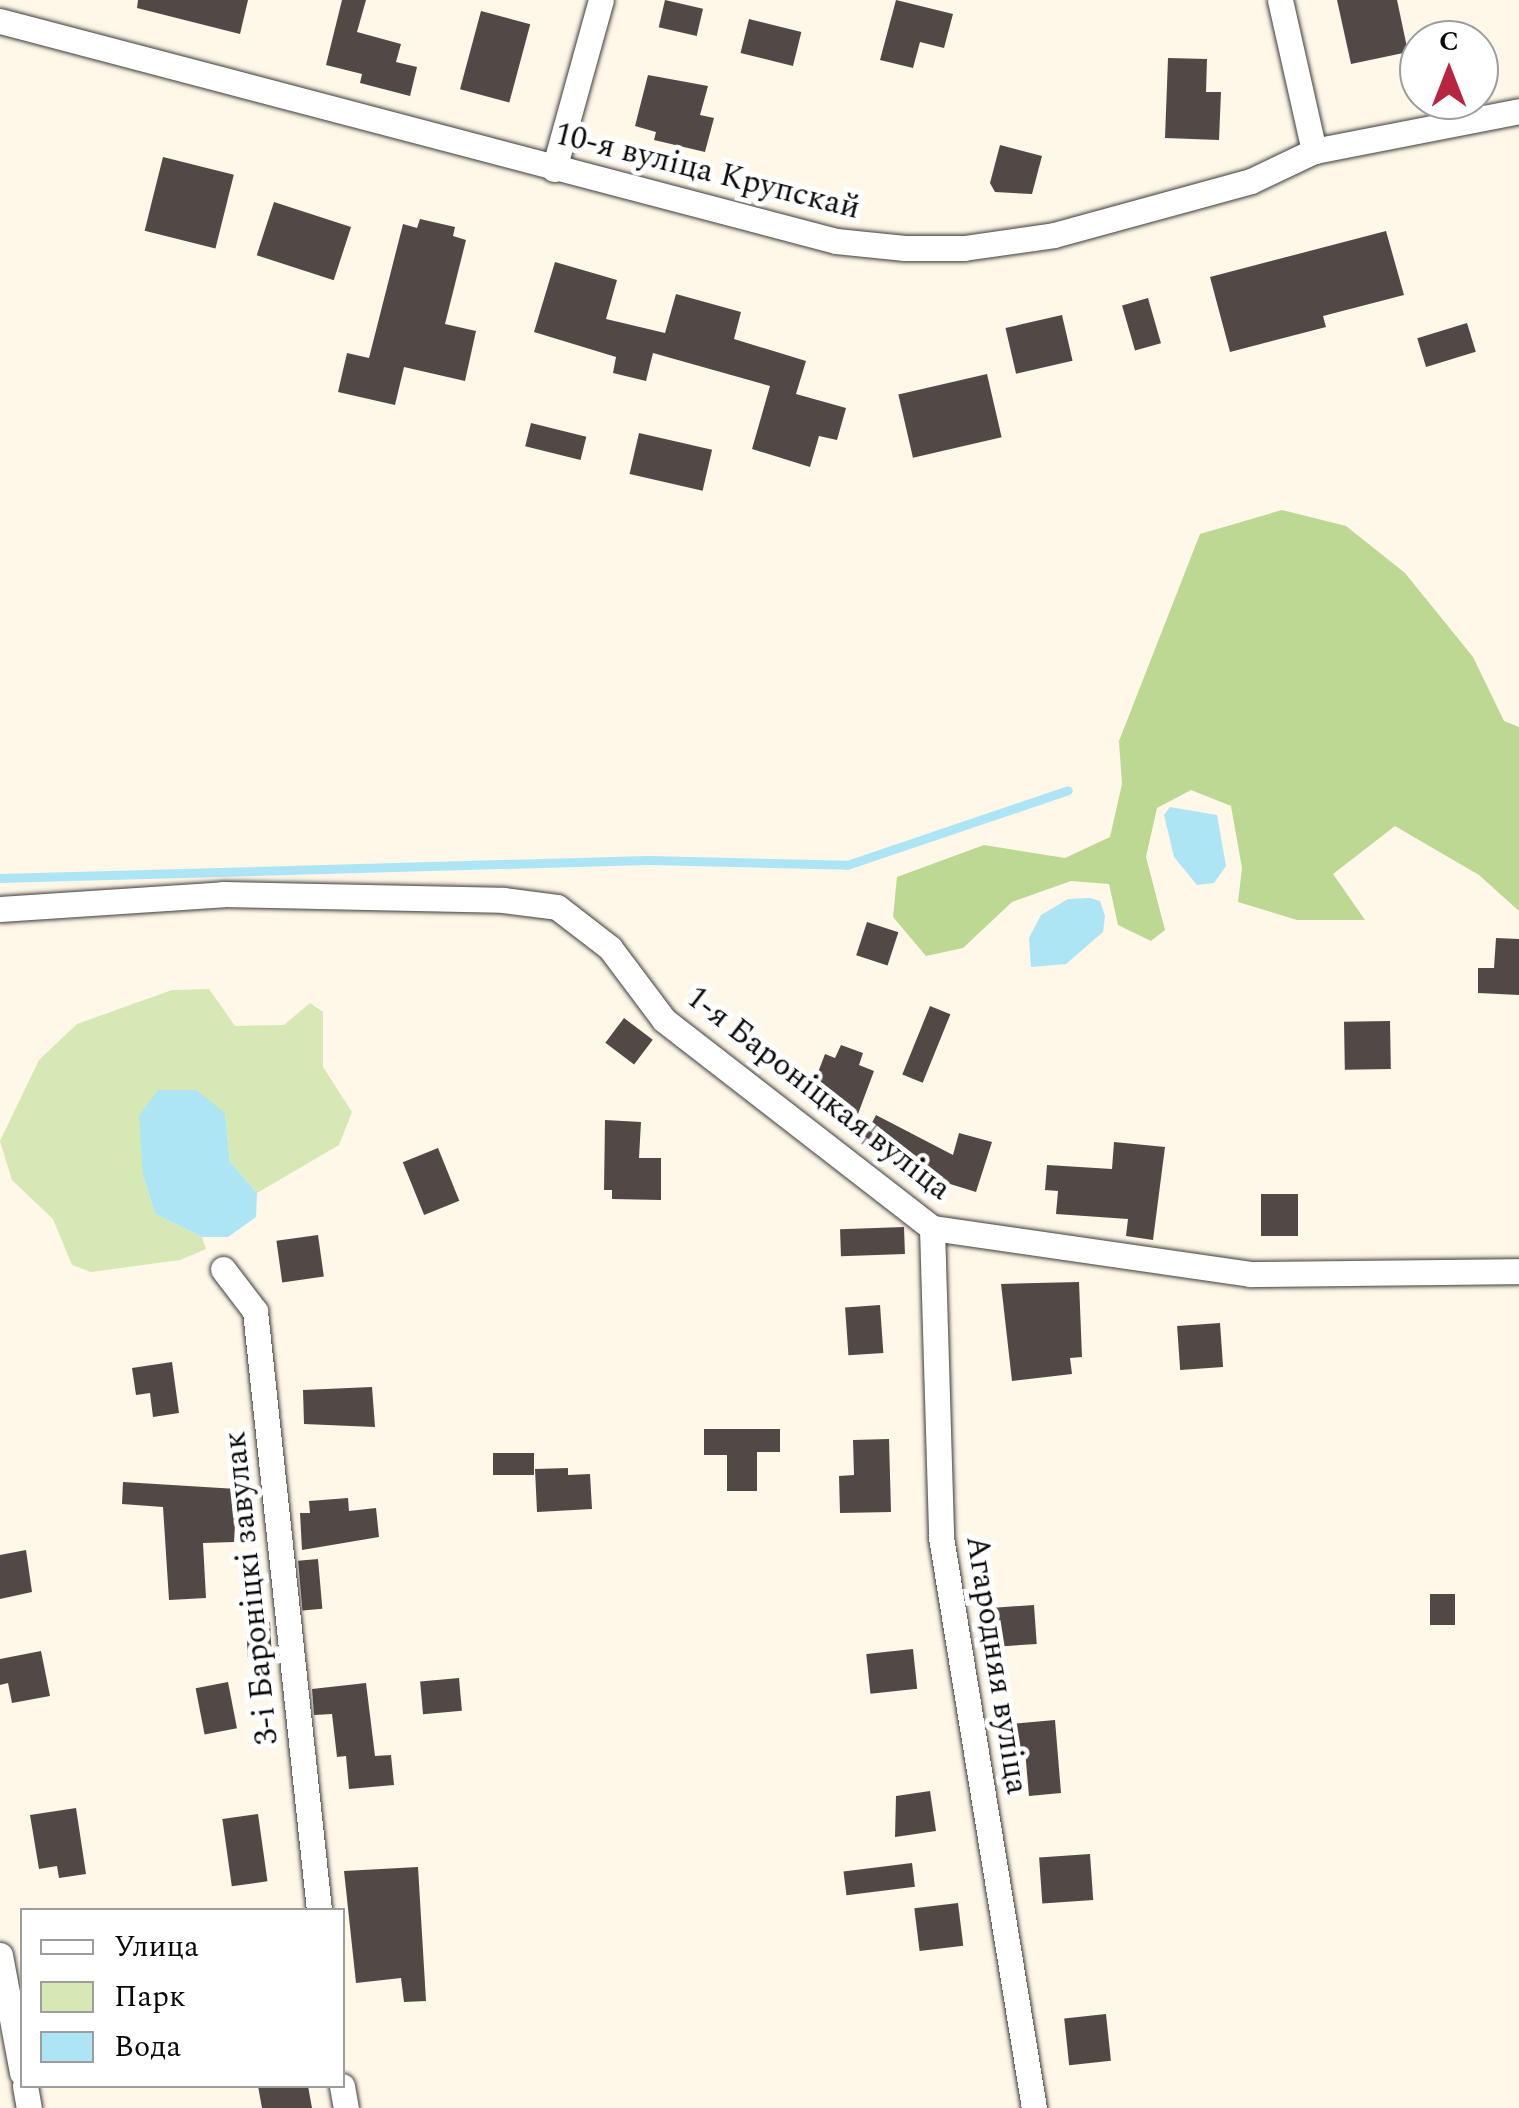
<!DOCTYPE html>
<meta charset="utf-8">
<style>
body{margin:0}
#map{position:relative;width:1519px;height:2108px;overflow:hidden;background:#fff7e7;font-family:Spectral,serif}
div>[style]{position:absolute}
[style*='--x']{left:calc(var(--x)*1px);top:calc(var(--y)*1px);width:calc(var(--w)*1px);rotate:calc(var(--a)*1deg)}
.green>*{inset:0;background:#d6e8b3}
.forest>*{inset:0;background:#bcd892}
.water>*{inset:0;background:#ade5f5}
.stream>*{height:9px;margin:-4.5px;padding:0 4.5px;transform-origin:4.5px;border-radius:4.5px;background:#ade5f5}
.building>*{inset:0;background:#524947;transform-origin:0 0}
.roads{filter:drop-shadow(0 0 2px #3d3d3d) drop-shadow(0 0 2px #3d3d3d)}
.street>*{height:25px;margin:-12.5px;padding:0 12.5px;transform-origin:12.5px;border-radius:12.5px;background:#fff}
span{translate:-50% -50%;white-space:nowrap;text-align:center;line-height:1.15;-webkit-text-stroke:10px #fff;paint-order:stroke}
.street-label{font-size:32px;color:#0a0a0a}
.legend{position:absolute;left:20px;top:1908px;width:325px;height:180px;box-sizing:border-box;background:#fff;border:2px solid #9d9d9d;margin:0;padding:12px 18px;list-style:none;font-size:30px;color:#0a0a0a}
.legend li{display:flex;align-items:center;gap:20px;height:50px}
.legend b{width:50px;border:2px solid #9d9d9d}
.north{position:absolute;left:1399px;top:20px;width:100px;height:100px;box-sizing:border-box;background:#fff;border:2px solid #9d9d9d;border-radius:50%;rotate:0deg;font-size:28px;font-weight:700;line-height:40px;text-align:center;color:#0a0a0a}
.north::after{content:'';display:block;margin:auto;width:35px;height:45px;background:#b82442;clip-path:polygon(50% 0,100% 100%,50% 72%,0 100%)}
</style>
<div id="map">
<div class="green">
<div style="clip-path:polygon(209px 989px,235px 1026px,284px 1025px,310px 1003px,323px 1012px,323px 1067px,352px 1112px,339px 1145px,257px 1193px,230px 1162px,225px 1113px,143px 1175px,155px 1214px,202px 1237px,206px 1249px,180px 1260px,91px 1272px,72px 1265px,53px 1219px,12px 1180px,0 1141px,39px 1060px,77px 1024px,172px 990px)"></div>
</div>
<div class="forest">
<div style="clip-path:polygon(1282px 510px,1346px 526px,1405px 573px,1473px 657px,1504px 721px,1519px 727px,1519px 911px,1479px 875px,1395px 826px,1333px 874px,1365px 920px,1297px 920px,1238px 902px,1242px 868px,1231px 806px,1191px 790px,1157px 808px,1146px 857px,1165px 930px,1151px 941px,1118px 925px,1109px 884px,1071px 881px,1012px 902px,963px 948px,926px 956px,893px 917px,897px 877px,984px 845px,1065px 858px,1110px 837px,1122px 784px,1119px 741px,1200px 534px)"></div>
</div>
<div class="water">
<div style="clip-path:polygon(1170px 807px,1217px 815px,1226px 866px,1214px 883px,1197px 885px,1174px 857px,1164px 815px)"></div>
<div style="clip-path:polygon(1090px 898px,1100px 901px,1105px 916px,1103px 932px,1066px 964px,1031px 967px,1029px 938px,1041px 915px,1068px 899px)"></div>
<div style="clip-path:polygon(158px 1090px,196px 1090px,225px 1113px,230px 1162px,257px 1193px,256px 1217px,228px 1237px,202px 1237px,155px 1214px,143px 1175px,139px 1116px)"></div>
</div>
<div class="stream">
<div style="--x:0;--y:878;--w:648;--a:-1.59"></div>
<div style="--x:648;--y:860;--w:199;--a:1.4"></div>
<div style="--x:847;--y:865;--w:233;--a:-18.7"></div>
</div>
<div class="building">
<div style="clip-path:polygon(138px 0,248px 0,240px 34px,137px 8px)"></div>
<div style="clip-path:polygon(342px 0,366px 0,357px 32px,401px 44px,396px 62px,417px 67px,410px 96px,360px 83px,362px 74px,326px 65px)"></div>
<div style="left:665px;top:0;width:39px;height:28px;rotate:13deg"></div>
<div style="clip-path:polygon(896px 0,953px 14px,944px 48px,920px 42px,913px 68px,880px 60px)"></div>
<div style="clip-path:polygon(1337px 0,1397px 0,1408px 52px,1351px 64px)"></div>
<div style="left:481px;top:11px;width:51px;height:81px;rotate:15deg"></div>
<div style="left:749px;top:19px;width:54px;height:35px;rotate:14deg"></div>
<div style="clip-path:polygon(1168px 58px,1207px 59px,1206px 92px,1221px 92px,1219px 140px,1165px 138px)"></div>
<div style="clip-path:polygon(648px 75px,708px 86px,700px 115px,714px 118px,705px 152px,654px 140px,656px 132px,635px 126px)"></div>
<div style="clip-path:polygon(1000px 145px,1042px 156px,1032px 194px,995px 192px,990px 183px)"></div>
<div style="left:163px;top:157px;width:73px;height:76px;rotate:14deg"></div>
<div style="left:274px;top:202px;width:81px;height:56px;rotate:18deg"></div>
<div style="clip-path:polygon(420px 219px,455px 227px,453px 236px,466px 240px,445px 324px,476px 331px,465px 381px,404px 367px,395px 405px,338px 392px,347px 353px,369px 358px,403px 224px,417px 228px)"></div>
<div style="clip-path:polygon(1386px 231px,1404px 295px,1323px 316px,1326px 327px,1230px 352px,1210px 277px)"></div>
<div style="clip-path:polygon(555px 262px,617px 280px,606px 319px,665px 333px,676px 294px,741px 312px,734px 339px,806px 361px,796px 394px,846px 408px,837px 440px,819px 436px,810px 467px,752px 449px,770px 386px,653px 353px,646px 381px,613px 373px,616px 357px,534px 332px)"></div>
<div style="left:1148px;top:298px;width:47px;height:27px;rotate:74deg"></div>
<div style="left:1062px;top:315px;width:47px;height:58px;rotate:77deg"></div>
<div style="left:1467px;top:323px;width:30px;height:52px;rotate:73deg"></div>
<div style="left:987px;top:374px;width:65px;height:91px;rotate:77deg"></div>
<div style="left:531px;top:423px;width:57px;height:24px;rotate:14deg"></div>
<div style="left:639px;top:433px;width:75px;height:42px;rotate:13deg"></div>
<div style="left:867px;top:922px;width:33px;height:35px;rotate:18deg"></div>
<div style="clip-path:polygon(1496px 938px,1519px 939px,1519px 995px,1478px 993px,1478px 968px,1494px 968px)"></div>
<div style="left:930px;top:1006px;width:22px;height:74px;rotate:22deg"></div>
<div style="left:624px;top:1018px;width:36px;height:31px;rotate:37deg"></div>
<div style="left:1390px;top:1021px;width:48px;height:46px;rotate:89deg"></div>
<div style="clip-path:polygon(841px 1045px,863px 1053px,859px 1065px,874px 1071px,858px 1114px,809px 1096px,825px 1054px,835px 1058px)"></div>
<div style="clip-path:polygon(876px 1115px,953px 1155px,959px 1133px,992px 1142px,976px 1192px,921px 1175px,861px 1144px)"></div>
<div style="clip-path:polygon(605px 1120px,641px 1122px,639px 1158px,661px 1158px,661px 1200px,612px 1199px,612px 1190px,604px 1190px)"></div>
<div style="clip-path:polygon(1114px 1142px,1165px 1147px,1153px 1240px,1126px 1236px,1128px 1219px,1056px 1214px,1058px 1191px,1045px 1190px,1047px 1165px,1112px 1169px)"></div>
<div style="left:438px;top:1148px;width:57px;height:38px;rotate:68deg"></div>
<div style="left:1261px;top:1194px;width:37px;height:42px"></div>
<div style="left:904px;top:1227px;width:27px;height:64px;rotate:88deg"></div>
<div style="left:318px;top:1235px;width:42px;height:42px;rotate:82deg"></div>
<div style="clip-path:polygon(1079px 1282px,1082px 1357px,1070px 1358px,1072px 1374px,1012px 1381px,1001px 1284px)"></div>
<div style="left:880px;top:1305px;width:48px;height:35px;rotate:86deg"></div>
<div style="left:1220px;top:1323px;width:44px;height:43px;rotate:86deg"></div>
<div style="clip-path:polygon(172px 1362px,179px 1413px,153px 1417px,150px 1393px,136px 1395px,132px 1368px)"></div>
<div style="clip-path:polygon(372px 1387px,375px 1427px,304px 1424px,303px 1390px)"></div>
<div style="clip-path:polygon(704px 1429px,780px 1429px,780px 1452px,757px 1452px,757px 1491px,727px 1491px,727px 1455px,704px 1455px)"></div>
<div style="clip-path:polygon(889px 1439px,891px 1512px,840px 1513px,839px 1476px,854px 1475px,853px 1440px)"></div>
<div style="left:534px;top:1453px;width:22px;height:41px;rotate:90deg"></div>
<div style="clip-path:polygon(568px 1468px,568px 1475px,590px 1474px,592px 1509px,537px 1512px,535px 1469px)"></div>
<div style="clip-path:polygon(123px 1482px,237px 1489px,234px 1542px,203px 1543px,206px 1598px,169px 1600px,163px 1507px,122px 1504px)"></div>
<div style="clip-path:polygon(348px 1498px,349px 1511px,376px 1508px,379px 1537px,302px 1550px,300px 1513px,310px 1513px,309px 1501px)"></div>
<div style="clip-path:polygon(26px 1550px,32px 1592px,0 1599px,0 1555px)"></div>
<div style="left:318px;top:1559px;width:50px;height:20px;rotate:85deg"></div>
<div style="left:1430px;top:1594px;width:25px;height:31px"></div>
<div style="left:1034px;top:1605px;width:39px;height:40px;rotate:86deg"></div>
<div style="left:270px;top:1622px;width:34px;height:24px;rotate:87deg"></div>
<div style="left:913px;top:1649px;width:40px;height:47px;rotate:84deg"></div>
<div style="clip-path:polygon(41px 1651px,50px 1696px,12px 1703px,8px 1683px,0 1685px,0 1659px)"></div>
<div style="left:459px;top:1678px;width:33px;height:39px;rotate:85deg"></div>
<div style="left:228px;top:1682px;width:47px;height:33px;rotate:79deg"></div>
<div style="clip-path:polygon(366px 1683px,375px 1756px,391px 1755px,394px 1785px,349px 1789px,346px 1756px,337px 1757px,332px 1714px,314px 1715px,312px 1689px)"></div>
<div style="clip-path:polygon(1055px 1720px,1061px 1793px,1029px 1796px,1025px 1750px,1001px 1752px,998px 1725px)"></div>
<div style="clip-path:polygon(930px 1791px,936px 1831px,895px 1837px,896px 1796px)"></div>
<div style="clip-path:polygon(76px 1808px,86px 1874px,59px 1878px,57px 1866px,39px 1869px,30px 1815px)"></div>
<div style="left:258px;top:1814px;width:68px;height:36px;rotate:82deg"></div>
<div style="left:1090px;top:1854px;width:46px;height:51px;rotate:86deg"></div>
<div style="left:912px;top:1863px;width:24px;height:69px;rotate:83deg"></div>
<div style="clip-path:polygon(418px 1867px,426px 2001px,404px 2002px,401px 1978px,356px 1983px,344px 1871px)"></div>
<div style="left:958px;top:1903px;width:43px;height:44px;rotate:83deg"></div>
<div style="left:1106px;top:2014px;width:47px;height:42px;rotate:84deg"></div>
<div style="clip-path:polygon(258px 2086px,308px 2086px,312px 2108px,262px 2108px)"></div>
</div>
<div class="roads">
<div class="street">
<div style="--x:1280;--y:0;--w:155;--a:77.3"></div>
<div style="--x:0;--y:21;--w:864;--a:14.74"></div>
<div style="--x:836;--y:241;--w:69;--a:5.8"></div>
<div style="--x:905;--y:248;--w:59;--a:0"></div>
<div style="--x:964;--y:248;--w:91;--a:-8.2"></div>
<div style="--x:1054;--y:235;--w:204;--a:-15.3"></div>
<div style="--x:1251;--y:181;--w:70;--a:-25.5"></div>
<div style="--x:1314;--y:151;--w:209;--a:-11"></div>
<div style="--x:554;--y:169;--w:175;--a:-74.5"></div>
<div style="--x:0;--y:909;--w:224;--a:-3.8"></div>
<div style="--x:223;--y:894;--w:280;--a:1.2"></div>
<div style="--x:503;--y:900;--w:54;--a:7.4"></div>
<div style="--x:557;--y:907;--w:67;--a:37.7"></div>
<div style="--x:610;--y:948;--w:90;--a:53.1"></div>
<div style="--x:664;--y:1020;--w:339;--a:37.8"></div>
<div style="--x:932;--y:1228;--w:321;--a:8.2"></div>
<div style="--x:1250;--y:1274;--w:269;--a:-0.6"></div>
<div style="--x:932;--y:1228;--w:309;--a:88.3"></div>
<div style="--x:941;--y:1537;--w:579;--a:80.75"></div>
<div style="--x:223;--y:1269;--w:53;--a:52.7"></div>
<div style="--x:255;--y:1311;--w:602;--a:83.9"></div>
<div style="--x:0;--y:1955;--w:120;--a:79.4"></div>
<div style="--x:25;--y:2086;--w:22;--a:80"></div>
<div style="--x:342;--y:2086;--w:22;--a:80"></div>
</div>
</div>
<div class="street-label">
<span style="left:707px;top:172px;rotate:14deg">10-я вуліца Крупскай</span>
<span style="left:818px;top:1094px;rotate:38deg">1-я Бароніцкая вуліца</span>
<span style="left:252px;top:1588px;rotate:-96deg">3-і Бароніцкі завулак</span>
<span style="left:996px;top:1665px;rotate:81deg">Агародняя вуліца</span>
</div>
<ul class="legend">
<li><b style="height:12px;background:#fff"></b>Улица</li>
<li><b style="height:28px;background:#d6e8b3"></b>Парк</li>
<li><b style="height:28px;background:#ade5f5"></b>Вода</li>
</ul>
<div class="north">С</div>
</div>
